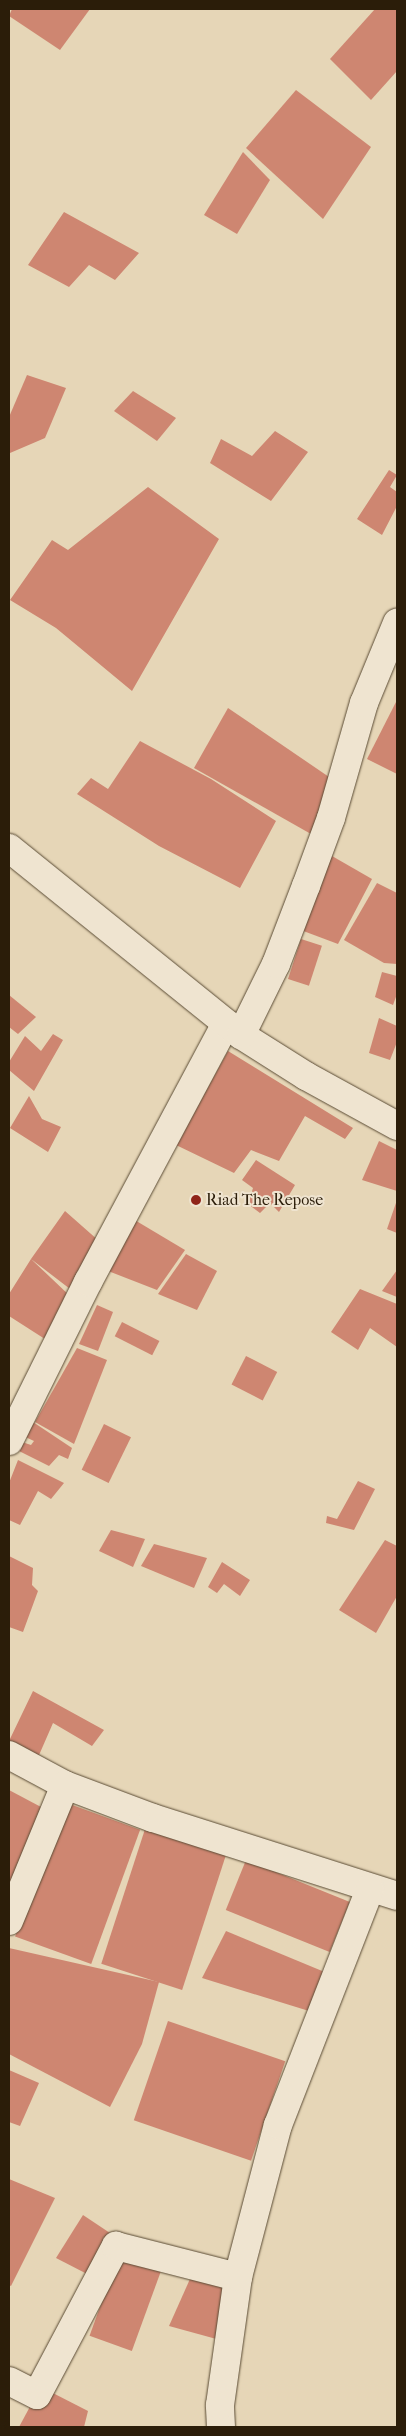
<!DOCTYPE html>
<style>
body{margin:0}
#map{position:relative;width:406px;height:2436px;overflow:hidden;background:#e6d6b7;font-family:"IM FELL French Canon",serif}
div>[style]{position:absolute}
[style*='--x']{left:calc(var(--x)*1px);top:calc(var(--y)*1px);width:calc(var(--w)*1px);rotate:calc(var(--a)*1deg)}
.building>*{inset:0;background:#ce8671;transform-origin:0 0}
.roads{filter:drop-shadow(0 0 1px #5a4b34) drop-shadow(0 0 1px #5a4b34)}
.pedestrian>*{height:28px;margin:-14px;padding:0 14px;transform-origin:14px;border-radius:14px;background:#efe4d0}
.minor>*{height:28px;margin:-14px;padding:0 14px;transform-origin:14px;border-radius:14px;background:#efe4d0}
.dots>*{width:14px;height:14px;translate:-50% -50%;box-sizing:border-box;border:2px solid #efe4d0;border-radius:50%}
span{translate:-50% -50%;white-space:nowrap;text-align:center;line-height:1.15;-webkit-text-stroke:4px #efe4d0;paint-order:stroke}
.poi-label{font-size:16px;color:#2b1d09}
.left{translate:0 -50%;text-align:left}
.frame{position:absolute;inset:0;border:10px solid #2b1d09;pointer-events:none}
</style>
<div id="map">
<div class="building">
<div style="clip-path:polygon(12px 9px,90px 9px,60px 50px,9px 16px)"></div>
<div style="clip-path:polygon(375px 9px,397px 9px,397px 71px,371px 100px,330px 59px)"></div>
<div style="clip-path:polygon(296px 90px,371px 147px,323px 219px,246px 148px)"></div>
<div style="clip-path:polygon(243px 152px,270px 180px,237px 234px,204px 215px)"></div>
<div style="clip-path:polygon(64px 212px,139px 253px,115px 280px,89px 265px,69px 287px,28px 265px)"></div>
<div style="clip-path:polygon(27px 375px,66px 388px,45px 438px,10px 453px,9px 417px)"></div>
<div style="clip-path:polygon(133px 391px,176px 418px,157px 441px,114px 411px)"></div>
<div style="clip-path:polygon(275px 431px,308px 452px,271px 501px,210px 463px,221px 439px,252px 456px)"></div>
<div style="clip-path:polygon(389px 470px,397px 475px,390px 487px,397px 492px,397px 506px,382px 535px,357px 519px)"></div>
<div style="clip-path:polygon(148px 487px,219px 539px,132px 691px,56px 628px,10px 600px,52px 540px,68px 550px)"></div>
<div style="clip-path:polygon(397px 700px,397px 774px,367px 759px)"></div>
<div style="clip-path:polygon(228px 708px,332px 779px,318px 838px,194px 768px)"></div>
<div style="clip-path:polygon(140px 741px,211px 779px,276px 821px,240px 888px,159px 846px,77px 794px,91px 778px,108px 789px)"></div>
<div style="clip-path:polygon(332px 856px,372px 879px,338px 944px,298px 929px)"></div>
<div style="clip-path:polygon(377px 883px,397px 893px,397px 964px,384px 963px,344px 940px)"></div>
<div style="left:301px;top:939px;width:22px;height:42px;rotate:18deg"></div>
<div style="clip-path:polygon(382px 972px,397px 976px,397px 994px,393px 1005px,375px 997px)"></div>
<div style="clip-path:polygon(9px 995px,36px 1017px,18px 1034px,9px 1027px)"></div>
<div style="clip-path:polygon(379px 1018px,397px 1026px,397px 1042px,390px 1060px,369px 1053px)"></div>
<div style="clip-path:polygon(53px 1034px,63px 1040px,34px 1091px,9px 1070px,9px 1062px,25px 1036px,41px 1051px)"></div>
<div style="clip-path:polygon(228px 1051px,353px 1128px,345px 1139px,305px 1116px,279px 1161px,251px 1150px,234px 1173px,176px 1145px)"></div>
<div style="clip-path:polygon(29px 1096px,42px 1119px,61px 1127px,48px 1152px,10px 1128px)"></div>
<div style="clip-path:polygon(379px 1141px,397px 1150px,397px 1191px,362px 1180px)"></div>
<div style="clip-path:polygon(256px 1160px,295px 1185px,279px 1212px,270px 1203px,260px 1213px,248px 1204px,253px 1188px,242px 1180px)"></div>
<div style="clip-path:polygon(397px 1200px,397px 1233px,387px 1229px)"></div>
<div style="clip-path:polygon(65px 1211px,99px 1241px,74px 1292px,31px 1259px,70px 1296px,48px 1341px,9px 1316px,9px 1294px,31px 1259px)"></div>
<div style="clip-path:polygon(133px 1219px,185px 1250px,157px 1290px,103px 1269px)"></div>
<div style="clip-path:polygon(186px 1254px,217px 1271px,197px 1310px,158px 1294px)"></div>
<div style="clip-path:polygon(397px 1270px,397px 1297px,382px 1291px)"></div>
<div style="clip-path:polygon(360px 1289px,397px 1304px,397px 1347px,370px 1328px,358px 1350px,331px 1332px)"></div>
<div style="clip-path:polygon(97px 1305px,113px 1312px,98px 1351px,79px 1344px)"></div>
<div style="left:122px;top:1322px;width:42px;height:16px;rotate:27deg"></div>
<div style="clip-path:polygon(77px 1348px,107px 1360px,74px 1444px,35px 1422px)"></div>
<div style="left:246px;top:1356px;width:35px;height:32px;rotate:27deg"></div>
<div style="clip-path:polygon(27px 1418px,72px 1448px,68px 1459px,59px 1455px,49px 1466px,19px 1451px,22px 1442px,31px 1445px,34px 1441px,19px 1434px)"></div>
<div style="left:104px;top:1424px;width:30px;height:51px;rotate:26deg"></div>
<div style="clip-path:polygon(18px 1460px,64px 1483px,51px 1499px,38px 1491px,20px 1525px,9px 1520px,9px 1483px)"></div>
<div style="clip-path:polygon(358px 1481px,375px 1489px,354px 1530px,326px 1523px,327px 1516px,337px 1519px)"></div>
<div style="clip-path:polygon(111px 1530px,145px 1539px,133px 1567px,99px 1551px)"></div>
<div style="clip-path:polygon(385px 1540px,397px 1546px,397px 1596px,376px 1633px,339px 1610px)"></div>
<div style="clip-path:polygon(154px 1544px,207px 1558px,194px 1588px,141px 1566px)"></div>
<div style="clip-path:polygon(9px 1556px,33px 1568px,32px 1585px,38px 1591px,23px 1632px,9px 1627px)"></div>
<div style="clip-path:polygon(222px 1562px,250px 1580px,240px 1596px,224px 1584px,217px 1593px,208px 1587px)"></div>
<div style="clip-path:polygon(33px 1691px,104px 1730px,92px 1746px,53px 1723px,36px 1762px,9px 1749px,9px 1741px)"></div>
<div style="clip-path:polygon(9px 1790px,41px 1807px,9px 1891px)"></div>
<div style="left:64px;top:1802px;width:81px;height:143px;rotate:20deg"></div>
<div style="left:147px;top:1823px;width:85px;height:148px;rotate:18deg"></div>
<div style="left:246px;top:1860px;width:112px;height:54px;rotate:22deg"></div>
<div style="clip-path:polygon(226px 1931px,327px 1973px,309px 2011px,202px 1978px)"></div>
<div style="clip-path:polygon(9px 1948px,159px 1982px,142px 2044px,110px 2107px,9px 2054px)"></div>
<div style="left:168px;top:2021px;width:124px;height:105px;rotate:19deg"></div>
<div style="clip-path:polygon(9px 2070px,39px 2083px,20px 2126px,9px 2122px)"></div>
<div style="clip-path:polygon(9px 2179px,55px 2198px,11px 2286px,9px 2285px)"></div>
<div style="clip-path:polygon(83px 2215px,110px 2233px,91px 2276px,56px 2258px)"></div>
<div style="left:120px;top:2252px;width:45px;height:89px;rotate:20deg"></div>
<div style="clip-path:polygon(194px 2270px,227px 2280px,220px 2340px,169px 2326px)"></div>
<div style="clip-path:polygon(47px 2390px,88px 2411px,84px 2427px,19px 2427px,33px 2401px)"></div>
</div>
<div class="roads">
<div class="pedestrian">
<div style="--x:9;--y:1441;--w:178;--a:-63.6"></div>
<div style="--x:88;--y:1282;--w:293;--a:-61.9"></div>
<div style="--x:9;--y:1755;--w:64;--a:28.2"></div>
<div style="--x:65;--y:1785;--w:94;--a:20.6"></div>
<div style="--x:153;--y:1818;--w:256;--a:17.7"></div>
<div style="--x:9;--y:1921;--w:147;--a:-67.6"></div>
<div style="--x:9;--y:2381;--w:31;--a:27"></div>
<div style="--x:37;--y:2395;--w:169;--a:-62.1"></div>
<div style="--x:116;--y:2246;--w:126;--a:14.3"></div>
<div style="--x:221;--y:2427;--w:22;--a:-93"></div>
<div style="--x:220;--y:2405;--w:129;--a:-82"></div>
<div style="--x:238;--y:2277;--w:157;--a:-75.3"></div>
<div style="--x:278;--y:2125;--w:253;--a:-68.7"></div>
</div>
<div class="minor">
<div style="--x:9;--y:848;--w:298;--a:38.9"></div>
<div style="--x:241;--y:1035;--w:77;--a:32.2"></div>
<div style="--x:306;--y:1076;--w:104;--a:28.8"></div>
<div style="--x:241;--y:1035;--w:79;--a:-63.8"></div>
<div style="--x:276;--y:964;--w:84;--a:-69"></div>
<div style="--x:306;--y:886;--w:72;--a:-69.8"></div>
<div style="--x:331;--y:818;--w:120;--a:-74"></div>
<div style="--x:364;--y:703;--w:87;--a:-67.6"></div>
</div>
</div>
<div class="dots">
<div style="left:196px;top:1200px;background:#8f2418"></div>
</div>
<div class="poi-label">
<span class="left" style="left:206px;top:1200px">Riad The Repose</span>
</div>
<div class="frame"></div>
</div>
